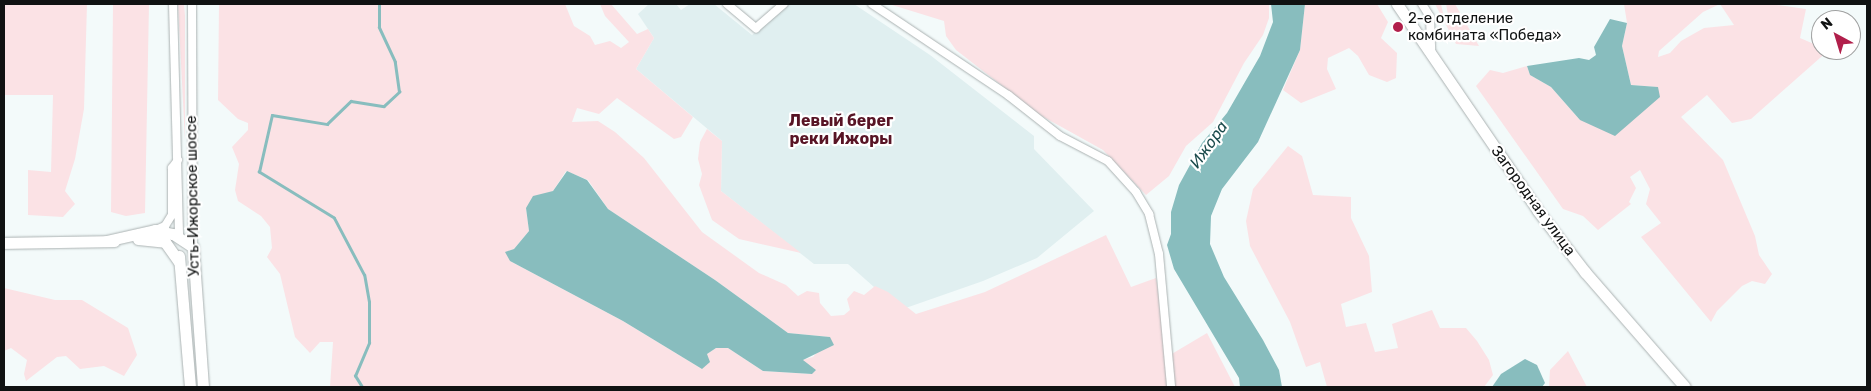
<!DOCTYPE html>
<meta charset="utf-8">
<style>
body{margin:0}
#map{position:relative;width:1871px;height:391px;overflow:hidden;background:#f3fafa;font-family:Rubik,sans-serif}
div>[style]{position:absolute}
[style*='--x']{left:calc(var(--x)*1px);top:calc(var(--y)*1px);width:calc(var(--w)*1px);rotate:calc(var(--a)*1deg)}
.built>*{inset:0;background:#e0eff0}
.green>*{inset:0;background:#fbe2e5}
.water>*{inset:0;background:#88bdbe}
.stream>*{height:2.5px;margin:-1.25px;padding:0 1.25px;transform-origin:1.25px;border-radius:1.25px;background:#88bdbe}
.roads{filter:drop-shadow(0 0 1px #abb2b2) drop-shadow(0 0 1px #abb2b2)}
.street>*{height:8px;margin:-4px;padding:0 4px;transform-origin:4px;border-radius:4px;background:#fff}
.secondary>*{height:11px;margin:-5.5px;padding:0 5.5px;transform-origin:5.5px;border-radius:5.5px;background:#fff}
.dots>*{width:14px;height:14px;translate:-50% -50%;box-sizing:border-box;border:2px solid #fff;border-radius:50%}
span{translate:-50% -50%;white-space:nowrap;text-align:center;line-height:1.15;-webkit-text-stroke:4.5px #fff;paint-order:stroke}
.poi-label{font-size:15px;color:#101212}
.left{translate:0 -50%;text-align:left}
.street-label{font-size:15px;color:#101212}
.neighbourhood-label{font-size:16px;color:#581425;font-weight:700}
.water-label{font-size:16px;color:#1a4a4b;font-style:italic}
.frame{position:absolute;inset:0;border:5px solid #101212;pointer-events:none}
.north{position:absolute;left:1811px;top:10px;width:50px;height:50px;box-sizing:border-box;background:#fff;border:1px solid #9fa0a0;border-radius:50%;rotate:321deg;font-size:14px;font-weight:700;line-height:20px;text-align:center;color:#101212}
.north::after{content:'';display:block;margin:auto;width:18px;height:22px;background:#b11f4b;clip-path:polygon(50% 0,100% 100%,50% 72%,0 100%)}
</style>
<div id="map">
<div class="built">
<div style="clip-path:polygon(649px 4px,676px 4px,681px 10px,690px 4px,714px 4px,752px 35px,789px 4px,854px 4px,930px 55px,1034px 136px,1034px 149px,1094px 211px,1037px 258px,983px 281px,900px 310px,848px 264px,814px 264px,721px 191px,722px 141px,636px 69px,654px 38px,638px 14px)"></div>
</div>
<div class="green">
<div style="clip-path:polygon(4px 4px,87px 4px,84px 109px,75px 159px,65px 191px,75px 204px,63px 217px,28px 215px,28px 170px,51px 172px,53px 95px,4px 95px)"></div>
<div style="clip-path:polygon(113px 4px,149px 4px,145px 213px,126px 216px,111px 212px)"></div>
<div style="clip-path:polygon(178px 4px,184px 4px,185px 16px,185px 141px)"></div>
<div style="clip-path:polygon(evenodd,219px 4px,565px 4px,574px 26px,590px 36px,595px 45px,610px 41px,621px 48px,629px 42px,605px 16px,600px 4px,611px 4px,637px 34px,648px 29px,654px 38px,636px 69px,693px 117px,681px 137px,674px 139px,617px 98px,599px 114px,577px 108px,572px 122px,598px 121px,615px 132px,644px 158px,702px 232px,759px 273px,786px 285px,798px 296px,807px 291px,819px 293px,820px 303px,831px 316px,844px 315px,850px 310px,847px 299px,854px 291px,864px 295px,875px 286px,888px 292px,916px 314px,985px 292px,1106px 235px,1131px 287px,1156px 278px,1170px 355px,1207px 333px,1235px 387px,330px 387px,333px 342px,320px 342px,310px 353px,295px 337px,280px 274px,267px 257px,272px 248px,270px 227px,261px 216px,238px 201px,235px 190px,239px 164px,232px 147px,248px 130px,248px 123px,238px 119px,218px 100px,219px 4px,566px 171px,588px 180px,608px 209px,715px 280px,788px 333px,830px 337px,813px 357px,802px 360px,812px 374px,763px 371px,728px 348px,716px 348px,707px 354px,702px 369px,623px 321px,510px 261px,506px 252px,514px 249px,529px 231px,526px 208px,553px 191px,566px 171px)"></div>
<div style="clip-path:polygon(889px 4px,1269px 4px,1269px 18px,1263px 35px,1244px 63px,1213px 122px,1186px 146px,1169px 176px,1146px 195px,1103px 150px,1040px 115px,956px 50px,946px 36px,944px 21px)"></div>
<div style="clip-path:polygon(1305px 4px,1377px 4px,1388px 22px,1381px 38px,1397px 53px,1396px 78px,1387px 82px,1369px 75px,1358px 56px,1349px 48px,1328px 58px,1327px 69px,1336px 89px,1301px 103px,1283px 90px,1300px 50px)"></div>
<div style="clip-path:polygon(1435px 4px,1441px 4px,1443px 13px,1448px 15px,1446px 4px,1455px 4px,1479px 46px,1456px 44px)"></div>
<div style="clip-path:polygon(evenodd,1624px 4px,1770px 4px,1806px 9px,1800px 38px,1821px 47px,1821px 50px,1829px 50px,1751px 119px,1732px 123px,1707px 95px,1681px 117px,1723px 160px,1755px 236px,1759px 255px,1772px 274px,1765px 284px,1752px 281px,1742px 286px,1717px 311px,1711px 322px,1641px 237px,1661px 223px,1646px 204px,1650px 189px,1640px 170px,1630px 177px,1636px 188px,1629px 202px,1631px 204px,1598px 230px,1583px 216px,1563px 209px,1476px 86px,1490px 70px,1503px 73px,1527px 66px,1530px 75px,1551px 87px,1580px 120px,1657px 87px,1631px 85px,1622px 46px,1627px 23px,1624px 4px,1720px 4px,1734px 25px,1704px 28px,1681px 41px,1670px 53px,1658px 57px,1659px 51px,1703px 12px,1720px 4px)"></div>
<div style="clip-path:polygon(707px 129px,722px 141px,721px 191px,801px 253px,739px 239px,712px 220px,699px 185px,702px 174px,698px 159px,700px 142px)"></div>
<div style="clip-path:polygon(1288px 146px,1302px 156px,1313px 195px,1351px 197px,1351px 218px,1369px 256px,1372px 292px,1341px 304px,1346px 327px,1366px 323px,1375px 352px,1398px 348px,1392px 324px,1432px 310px,1440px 328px,1466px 328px,1477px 341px,1489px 360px,1493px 375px,1484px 387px,1327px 387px,1320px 362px,1306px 367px,1290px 322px,1250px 246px,1246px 221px,1253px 189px)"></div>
<div style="clip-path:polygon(4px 288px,55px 300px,82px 300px,128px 328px,137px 355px,124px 376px,104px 366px,80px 369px,66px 356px,57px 357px,26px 381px,24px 374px,27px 360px,11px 348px,4px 351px)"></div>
<div style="clip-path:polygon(1568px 351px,1587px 387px,1549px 387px,1550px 370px)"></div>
</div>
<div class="water">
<div style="clip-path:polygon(1271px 4px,1305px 4px,1300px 50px,1258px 142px,1222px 189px,1211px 216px,1210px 244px,1224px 277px,1263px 340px,1279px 370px,1282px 387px,1240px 387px,1239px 378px,1174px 269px,1167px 245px,1171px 234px,1171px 212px,1179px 185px,1202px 143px,1227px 113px,1260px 56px,1273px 22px)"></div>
<div style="clip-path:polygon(1610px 19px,1627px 23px,1622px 46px,1631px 85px,1658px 87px,1660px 97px,1615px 136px,1580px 120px,1551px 87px,1530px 75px,1527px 66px,1579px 58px,1589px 60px,1596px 55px,1594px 47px)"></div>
<div style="clip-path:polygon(567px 171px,587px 180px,608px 209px,715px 280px,788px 333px,830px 337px,834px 345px,803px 360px,816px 370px,812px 374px,763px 371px,728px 348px,716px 348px,707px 354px,710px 362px,702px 369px,623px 321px,510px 261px,505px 252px,514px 249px,529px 231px,526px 208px,533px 196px,553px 191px)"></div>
<div style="clip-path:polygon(1525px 359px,1537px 365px,1545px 383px,1542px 387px,1492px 387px,1501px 374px)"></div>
</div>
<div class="stream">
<div style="--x:362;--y:387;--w:13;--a:-122"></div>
<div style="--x:355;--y:376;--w:36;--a:-67"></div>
<div style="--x:369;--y:343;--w:41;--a:-90"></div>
<div style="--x:369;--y:302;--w:27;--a:-100"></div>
<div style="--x:364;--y:275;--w:64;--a:-117.8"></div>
<div style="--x:334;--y:218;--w:88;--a:-148.5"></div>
<div style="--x:259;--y:172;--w:58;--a:-77.2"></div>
<div style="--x:272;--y:115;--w:56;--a:9.3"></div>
<div style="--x:327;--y:124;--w:33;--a:-44"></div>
<div style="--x:351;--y:101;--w:33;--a:9"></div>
<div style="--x:384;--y:106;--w:21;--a:-43"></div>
<div style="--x:399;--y:92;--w:30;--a:-98"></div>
<div style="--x:395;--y:62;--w:38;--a:-115"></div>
<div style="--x:379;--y:27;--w:23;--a:-90"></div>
</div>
<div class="roads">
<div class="street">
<div style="--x:173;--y:4;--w:233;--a:88.5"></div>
<div style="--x:192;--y:4;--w:243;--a:89.8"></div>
<div style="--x:727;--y:4;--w:38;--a:40"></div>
<div style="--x:756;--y:28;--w:37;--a:-41"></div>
<div style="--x:872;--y:4;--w:164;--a:33.8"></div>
<div style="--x:1008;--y:95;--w:66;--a:38.3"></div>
<div style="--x:1060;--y:136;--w:54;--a:27.5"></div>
<div style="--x:1108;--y:161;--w:42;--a:47.9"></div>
<div style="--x:1136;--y:192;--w:26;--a:59"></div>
<div style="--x:1149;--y:214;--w:41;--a:76"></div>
<div style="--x:1159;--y:254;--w:134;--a:84.8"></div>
<div style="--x:1422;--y:4;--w:15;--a:58"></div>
<div style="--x:1430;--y:17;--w:35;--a:88"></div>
<div style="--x:156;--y:230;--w:10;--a:-24"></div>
<div style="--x:165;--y:226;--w:13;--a:-58"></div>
<div style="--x:172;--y:215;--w:47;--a:-90"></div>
<div style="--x:172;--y:168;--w:10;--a:-53"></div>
</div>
<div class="secondary">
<div style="--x:1397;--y:4;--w:250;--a:55.7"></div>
<div style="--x:1538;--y:211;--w:77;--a:52.4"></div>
<div style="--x:1585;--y:272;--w:152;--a:49"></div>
<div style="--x:138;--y:239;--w:27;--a:6"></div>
<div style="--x:165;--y:242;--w:24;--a:55"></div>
<div style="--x:106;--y:241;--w:50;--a:-12.7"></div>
<div style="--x:155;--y:230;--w:18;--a:13"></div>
<div style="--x:173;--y:234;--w:24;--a:33"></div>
<div style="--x:193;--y:247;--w:140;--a:85.9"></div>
<div style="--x:4;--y:243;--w:110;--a:-1"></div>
<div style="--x:179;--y:256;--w:131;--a:85.2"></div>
</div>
</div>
<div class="dots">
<div style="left:1398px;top:27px;background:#b11f4b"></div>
</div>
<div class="poi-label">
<span class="left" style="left:1408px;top:27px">2-е отделение<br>комбината «Победа»</span>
</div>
<div class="street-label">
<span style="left:193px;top:196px;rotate:-91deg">Усть-Ижорское шоссе</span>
<span style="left:1533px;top:201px;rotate:54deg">Загородная улица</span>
</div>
<div class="neighbourhood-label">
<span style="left:841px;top:130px">Левый берег<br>реки Ижоры</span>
</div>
<div class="water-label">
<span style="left:1209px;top:145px;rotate:-55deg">Ижора</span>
</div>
<div class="frame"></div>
<div class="north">N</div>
</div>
